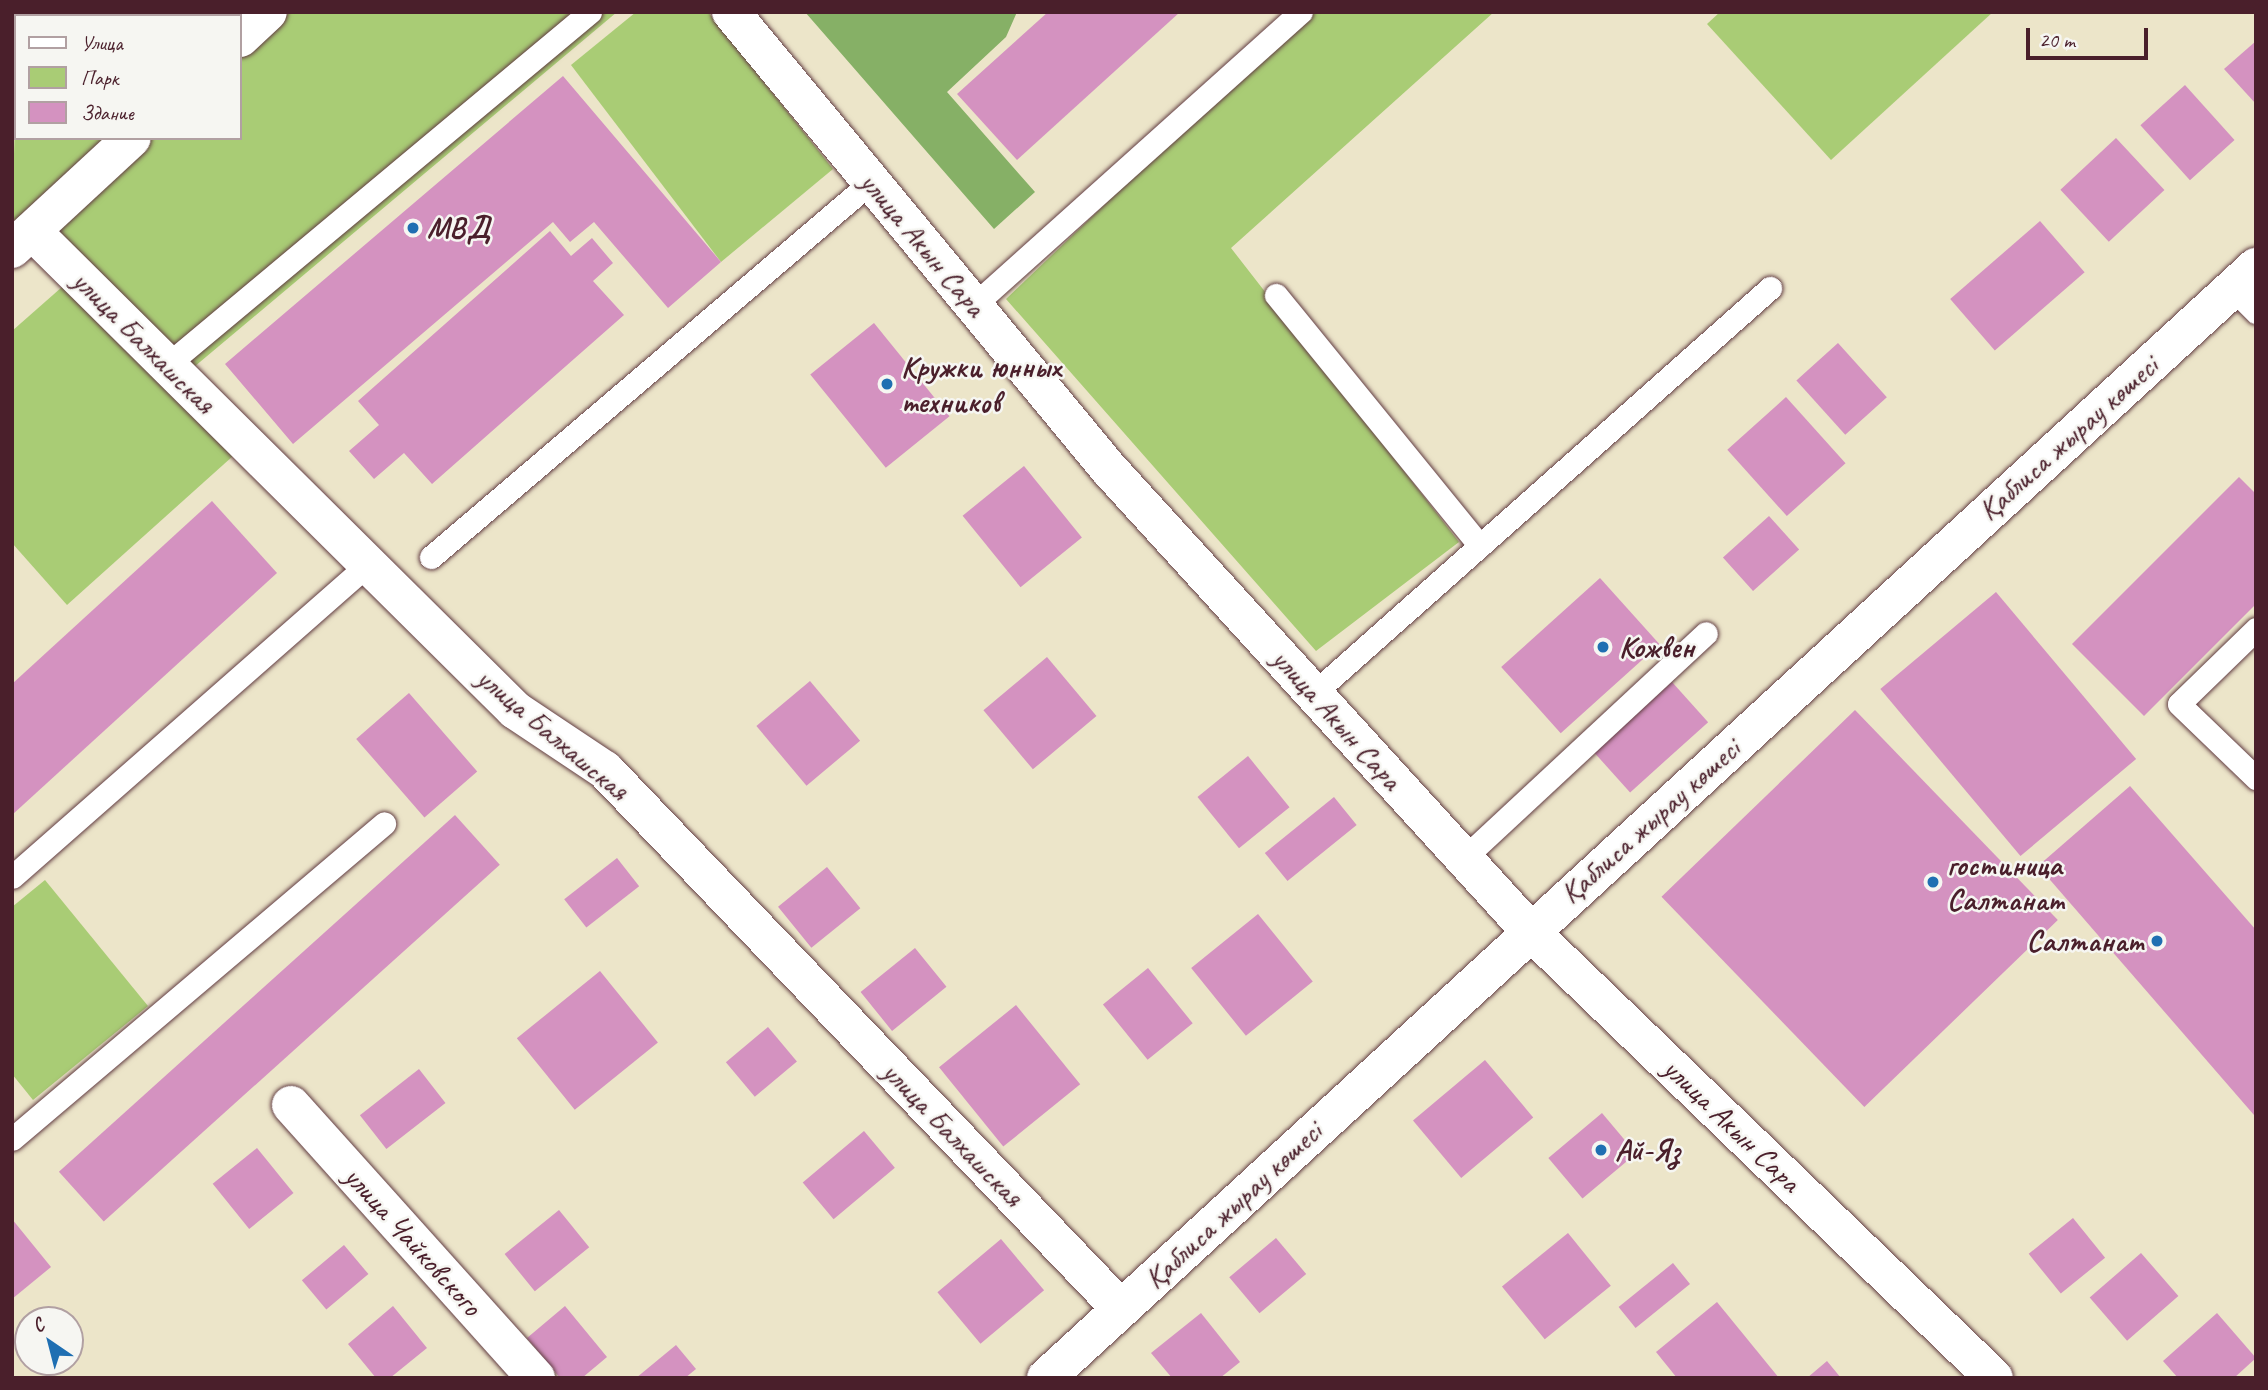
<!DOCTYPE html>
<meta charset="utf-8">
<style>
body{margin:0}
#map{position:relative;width:2268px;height:1390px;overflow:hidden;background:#ece5c9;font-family:Caveat,sans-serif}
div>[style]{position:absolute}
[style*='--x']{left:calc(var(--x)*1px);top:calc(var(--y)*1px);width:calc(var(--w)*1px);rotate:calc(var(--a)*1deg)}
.green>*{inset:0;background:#a9cc75}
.forest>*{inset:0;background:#86b066}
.building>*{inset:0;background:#d492c0;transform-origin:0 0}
.roads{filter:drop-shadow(0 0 2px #623d43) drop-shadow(0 0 2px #623d43)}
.service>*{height:23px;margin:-11.5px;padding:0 11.5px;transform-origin:11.5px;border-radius:11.5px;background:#fff}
.minor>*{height:38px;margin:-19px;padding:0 19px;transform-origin:19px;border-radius:19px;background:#fff}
.tertiary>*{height:38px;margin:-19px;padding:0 19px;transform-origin:19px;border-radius:19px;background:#fff}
.secondary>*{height:38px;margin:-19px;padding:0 19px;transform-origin:19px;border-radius:19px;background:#fff}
.dots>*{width:19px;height:19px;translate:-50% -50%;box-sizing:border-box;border:4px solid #f6f6f2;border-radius:50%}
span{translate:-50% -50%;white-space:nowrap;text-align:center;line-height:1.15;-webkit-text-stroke:5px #f6f6f2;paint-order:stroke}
.poi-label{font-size:30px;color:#4a1f2b;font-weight:700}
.left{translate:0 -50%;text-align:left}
.right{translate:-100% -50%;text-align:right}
.street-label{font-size:30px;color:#4a1f2b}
.frame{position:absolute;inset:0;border:14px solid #4a1f2b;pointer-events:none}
.legend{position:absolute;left:14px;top:14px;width:228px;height:126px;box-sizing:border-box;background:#f6f6f2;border:2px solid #b1a0a2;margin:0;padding:9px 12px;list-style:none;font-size:21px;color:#4a1f2b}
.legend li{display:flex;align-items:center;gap:14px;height:35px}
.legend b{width:35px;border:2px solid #b1a0a2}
.north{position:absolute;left:14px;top:1306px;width:70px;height:70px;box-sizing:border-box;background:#f6f6f2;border:2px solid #b1a0a2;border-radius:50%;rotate:325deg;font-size:19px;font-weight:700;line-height:28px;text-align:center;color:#4a1f2b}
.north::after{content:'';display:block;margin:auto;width:24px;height:32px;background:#1f6fb2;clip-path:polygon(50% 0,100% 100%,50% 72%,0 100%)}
.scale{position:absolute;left:2026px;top:28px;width:122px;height:32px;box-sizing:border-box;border:4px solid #4a1f2b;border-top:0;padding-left:9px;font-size:21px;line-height:24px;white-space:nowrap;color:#4a1f2b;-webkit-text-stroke:5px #f6f6f2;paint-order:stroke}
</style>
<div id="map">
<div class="green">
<div style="clip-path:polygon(95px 12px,243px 12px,91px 16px)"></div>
<div style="clip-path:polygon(290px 12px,617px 12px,194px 367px,53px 229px,152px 138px,240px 138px,240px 58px)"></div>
<div style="clip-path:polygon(636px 12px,708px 12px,833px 169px,721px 262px,571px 65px)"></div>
<div style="clip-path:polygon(1306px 12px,1494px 12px,1231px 248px,1459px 542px,1316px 651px,1006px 299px)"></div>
<div style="clip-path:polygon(1720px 12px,1993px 12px,1831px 160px,1707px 24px)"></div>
<div style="clip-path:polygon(16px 85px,16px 138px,105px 138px,12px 223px)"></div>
<div style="clip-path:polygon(62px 287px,233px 456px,67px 605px,12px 543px,12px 331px)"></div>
<div style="clip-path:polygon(45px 880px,148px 1006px,33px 1100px,12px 1074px,12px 907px)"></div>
</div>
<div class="forest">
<div style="clip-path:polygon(805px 12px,1017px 12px,1006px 37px,947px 92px,1035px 192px,994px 229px)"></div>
</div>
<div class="building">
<div style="clip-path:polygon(1048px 12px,1180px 12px,1017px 160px,957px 94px)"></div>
<div style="clip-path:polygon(12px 14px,16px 18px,12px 73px)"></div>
<div style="clip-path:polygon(2256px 41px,2256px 104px,2224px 69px)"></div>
<div style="clip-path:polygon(563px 76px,721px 262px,668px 308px,594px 222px,570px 242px,553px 222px,293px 444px,225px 364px)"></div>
<div style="left:2185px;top:85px;width:74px;height:60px;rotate:48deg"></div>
<div style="left:2116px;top:138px;width:71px;height:76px;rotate:47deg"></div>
<div style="left:2040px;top:221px;width:68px;height:119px;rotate:49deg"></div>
<div style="clip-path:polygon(550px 231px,571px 256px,592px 238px,613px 263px,593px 281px,624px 315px,432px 484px,404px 453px,374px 479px,349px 451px,379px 425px,358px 401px)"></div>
<div style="left:874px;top:323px;width:120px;height:82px;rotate:51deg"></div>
<div style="left:1838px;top:343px;width:73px;height:56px;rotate:48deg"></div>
<div style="left:1786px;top:397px;width:89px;height:79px;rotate:48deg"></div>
<div style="left:1024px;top:466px;width:92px;height:79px;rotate:51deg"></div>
<div style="clip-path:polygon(2239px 477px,2256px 494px,2256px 604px,2144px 716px,2072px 644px)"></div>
<div style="clip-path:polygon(212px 501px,277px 573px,12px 815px,12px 684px)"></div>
<div style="left:1769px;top:516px;width:45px;height:62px;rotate:48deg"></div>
<div style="left:1600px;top:578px;width:89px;height:133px;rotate:48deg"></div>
<div style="left:1996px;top:592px;width:218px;height:151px;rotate:50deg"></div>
<div style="left:1047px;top:657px;width:77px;height:83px;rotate:50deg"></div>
<div style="left:810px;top:681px;width:78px;height:70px;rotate:50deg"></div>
<div style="left:1672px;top:682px;width:54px;height:105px;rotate:48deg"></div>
<div style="left:409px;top:693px;width:104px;height:70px;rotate:49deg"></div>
<div style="left:1855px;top:710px;width:292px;height:269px;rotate:46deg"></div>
<div style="left:1248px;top:756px;width:66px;height:65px;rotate:51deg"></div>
<div style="clip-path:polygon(2130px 786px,2256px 930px,2254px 1115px,2038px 866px)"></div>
<div style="left:1334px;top:797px;width:36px;height:89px;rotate:51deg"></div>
<div style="left:455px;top:815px;width:67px;height:533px;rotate:48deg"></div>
<div style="left:617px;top:858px;width:36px;height:67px;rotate:52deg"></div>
<div style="left:827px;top:867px;width:53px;height:63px;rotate:51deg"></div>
<div style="left:1258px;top:914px;width:87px;height:86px;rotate:51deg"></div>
<div style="left:915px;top:948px;width:50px;height:70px;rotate:51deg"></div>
<div style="left:1148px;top:968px;width:71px;height:58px;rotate:51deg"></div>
<div style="left:600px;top:971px;width:92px;height:107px;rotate:51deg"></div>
<div style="left:1016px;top:1005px;width:102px;height:99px;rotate:51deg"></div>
<div style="left:768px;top:1027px;width:45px;height:55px;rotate:50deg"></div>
<div style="left:1485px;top:1060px;width:75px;height:94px;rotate:50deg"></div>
<div style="left:419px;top:1069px;width:43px;height:75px;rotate:52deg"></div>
<div style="left:1602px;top:1113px;width:53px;height:70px;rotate:50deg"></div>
<div style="left:864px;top:1131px;width:48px;height:80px;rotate:50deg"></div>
<div style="left:257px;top:1148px;width:58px;height:57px;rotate:51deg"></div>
<div style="left:559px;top:1210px;width:48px;height:70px;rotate:51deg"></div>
<div style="left:2073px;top:1218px;width:51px;height:57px;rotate:51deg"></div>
<div style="clip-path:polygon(12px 1219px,51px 1267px,12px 1299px)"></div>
<div style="left:1568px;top:1233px;width:68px;height:85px;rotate:51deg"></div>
<div style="left:1276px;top:1238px;width:47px;height:61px;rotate:50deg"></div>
<div style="left:1001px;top:1239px;width:67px;height:83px;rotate:50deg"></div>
<div style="left:344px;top:1245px;width:38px;height:55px;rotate:50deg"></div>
<div style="left:2141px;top:1253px;width:57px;height:68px;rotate:49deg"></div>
<div style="left:1673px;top:1263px;width:27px;height:70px;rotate:51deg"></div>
<div style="clip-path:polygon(1717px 1302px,1779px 1378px,1677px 1378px,1656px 1352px)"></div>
<div style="clip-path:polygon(393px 1306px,427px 1348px,390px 1378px,376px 1378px,348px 1344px)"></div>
<div style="clip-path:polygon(565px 1306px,607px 1357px,582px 1378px,560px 1378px,527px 1338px)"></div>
<div style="clip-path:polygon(1201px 1313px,1240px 1362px,1220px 1378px,1172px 1378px,1151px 1353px)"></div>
<div style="clip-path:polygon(2217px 1313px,2256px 1358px,2234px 1378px,2178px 1378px,2163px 1361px)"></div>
<div style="clip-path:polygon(676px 1345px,696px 1369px,685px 1378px,636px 1378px)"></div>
<div style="clip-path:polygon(1827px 1361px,1841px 1378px,1807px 1378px)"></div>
</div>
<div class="roads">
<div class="service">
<div style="--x:43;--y:12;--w:5;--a:53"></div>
<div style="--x:2232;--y:288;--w:34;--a:45"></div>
<div style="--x:1276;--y:295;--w:323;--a:50.9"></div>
<div style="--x:974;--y:305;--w:439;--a:-41.9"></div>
<div style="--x:167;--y:365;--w:551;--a:-39.85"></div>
<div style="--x:431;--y:557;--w:580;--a:-40.45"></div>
<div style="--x:2256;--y:629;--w:107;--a:135.8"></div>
<div style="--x:2179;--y:704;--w:107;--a:43.9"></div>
<div style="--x:1314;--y:693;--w:610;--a:-41.61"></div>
<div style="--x:1464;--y:858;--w:330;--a:-42.9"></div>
<div style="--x:12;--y:877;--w:474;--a:-41.3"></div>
<div style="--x:12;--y:1139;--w:488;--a:-40.3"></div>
</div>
<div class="minor">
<div style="--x:731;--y:12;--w:592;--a:50.42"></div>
<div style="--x:1108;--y:468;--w:626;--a:47.65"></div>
<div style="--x:1530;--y:931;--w:644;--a:43.93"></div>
<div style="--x:32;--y:231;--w:680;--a:44.76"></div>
<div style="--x:515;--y:710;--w:108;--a:33.7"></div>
<div style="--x:605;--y:770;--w:745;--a:46.25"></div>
<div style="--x:291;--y:1105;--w:367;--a:48.1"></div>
</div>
<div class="tertiary">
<div style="--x:1046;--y:1378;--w:1643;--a:-42.56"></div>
</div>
<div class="secondary">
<div style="--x:240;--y:38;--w:38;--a:-43"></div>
<div style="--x:12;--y:249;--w:163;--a:-42.8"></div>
</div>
</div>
<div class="dots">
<div style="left:413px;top:228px;background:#1f6fb2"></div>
<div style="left:887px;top:384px;background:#1f6fb2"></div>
<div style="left:1603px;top:647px;background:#1f6fb2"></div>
<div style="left:1933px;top:882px;background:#1f6fb2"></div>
<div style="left:2157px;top:941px;background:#1f6fb2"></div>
<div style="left:1601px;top:1150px;background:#1f6fb2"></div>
</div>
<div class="poi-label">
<span class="left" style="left:427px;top:228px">МВД</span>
<span class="left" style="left:901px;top:384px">Кружки юнных<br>техников</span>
<span class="left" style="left:1619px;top:647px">Кожвен</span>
<span class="left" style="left:1947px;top:882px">гостиница<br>Салтанат</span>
<span class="right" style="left:2143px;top:941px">Салтанат</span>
<span class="left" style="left:1615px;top:1150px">Ай-Яз</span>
</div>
<div class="street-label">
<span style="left:923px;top:244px;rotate:50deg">улица Акын Сара</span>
<span style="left:144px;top:342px;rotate:45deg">улица Балхашская</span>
<span style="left:2068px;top:438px;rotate:-42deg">Қаблиса жырау көшесі</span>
<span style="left:1337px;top:719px;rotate:48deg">улица Акын Сара</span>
<span style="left:553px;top:734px;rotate:40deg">улица Балхашская</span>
<span style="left:1650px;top:821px;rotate:-42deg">Қаблиса жырау көшесі</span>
<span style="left:1732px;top:1125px;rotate:44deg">улица Акын Сара</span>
<span style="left:953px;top:1134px;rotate:46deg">улица Балхашская</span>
<span style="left:1233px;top:1205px;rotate:-43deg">Қаблиса жырау көшесі</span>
<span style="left:413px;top:1241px;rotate:48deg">улица Чайковского</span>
</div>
<div class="frame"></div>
<ul class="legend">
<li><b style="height:9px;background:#fff"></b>Улица</li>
<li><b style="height:19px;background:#a9cc75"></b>Парк</li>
<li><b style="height:19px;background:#d492c0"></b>Здание</li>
</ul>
<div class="north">С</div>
<div class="scale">20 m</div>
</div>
